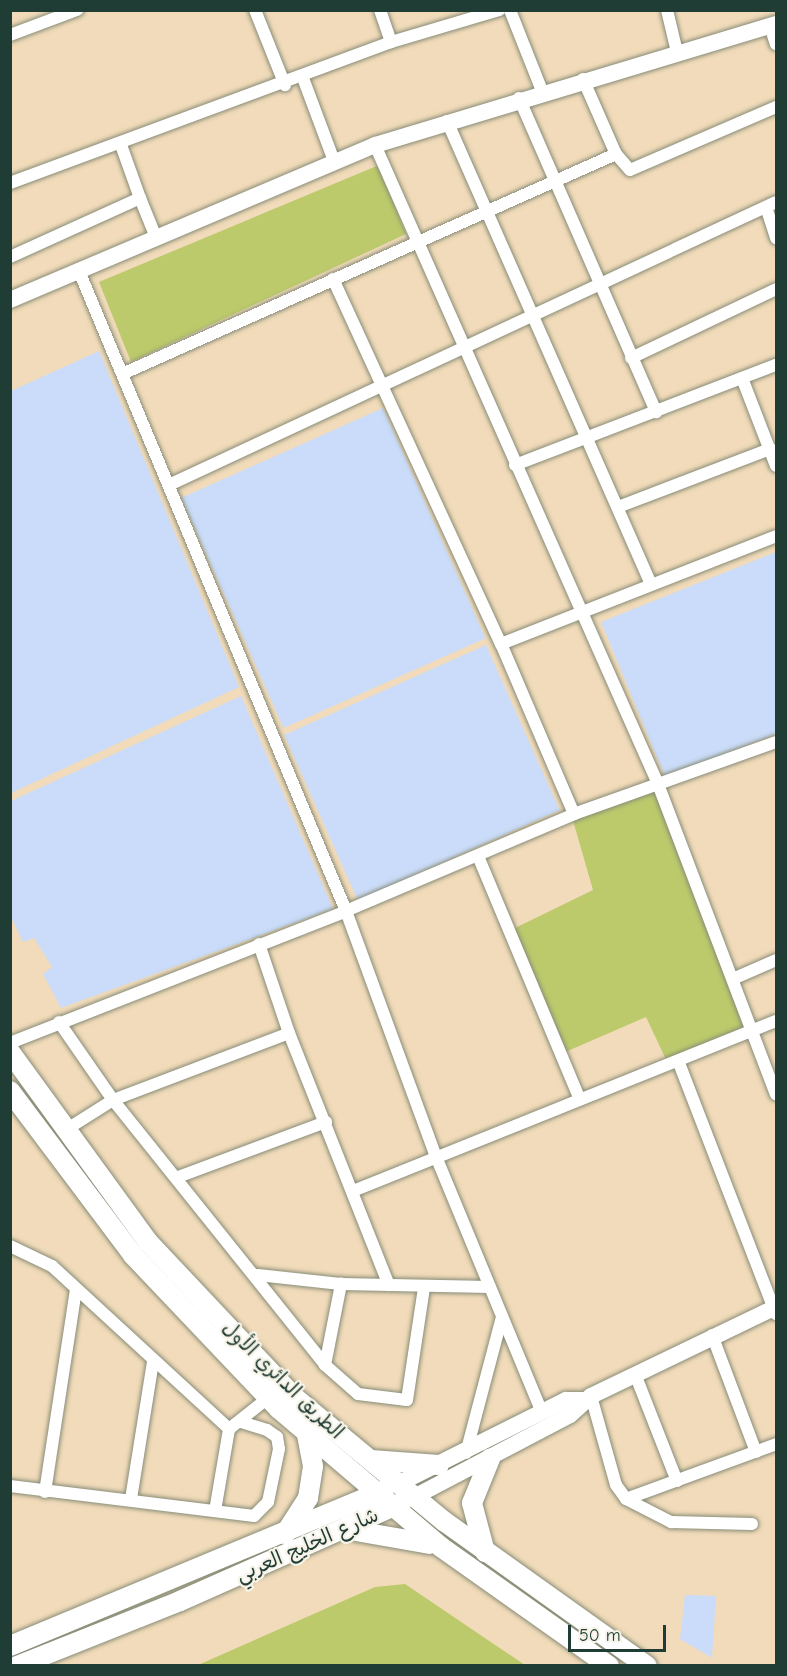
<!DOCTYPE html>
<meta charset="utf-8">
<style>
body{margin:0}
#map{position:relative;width:787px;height:1676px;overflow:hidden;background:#f1dbba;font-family:"Comic Neue","Playpen Sans Arabic",sans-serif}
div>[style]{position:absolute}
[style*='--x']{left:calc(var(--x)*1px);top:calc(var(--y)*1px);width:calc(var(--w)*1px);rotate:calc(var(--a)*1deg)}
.built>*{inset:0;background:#cadcf9;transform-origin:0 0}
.green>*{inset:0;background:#bcca6c}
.roads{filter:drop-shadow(0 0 2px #888c77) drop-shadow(0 0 2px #888c77)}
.street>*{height:12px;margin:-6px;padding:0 6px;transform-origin:6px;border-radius:6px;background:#fff}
.secondary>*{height:16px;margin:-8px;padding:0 8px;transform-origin:8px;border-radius:8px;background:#fff}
.primary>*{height:20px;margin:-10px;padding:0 10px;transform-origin:10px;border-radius:10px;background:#fff}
span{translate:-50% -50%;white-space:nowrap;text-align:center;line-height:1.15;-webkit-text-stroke:4.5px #f7f3e8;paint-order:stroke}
.street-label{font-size:20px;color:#1f3d34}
.frame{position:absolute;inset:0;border:12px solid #1f3d34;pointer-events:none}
.scale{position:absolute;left:568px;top:1625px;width:98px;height:27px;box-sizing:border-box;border:3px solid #1f3d34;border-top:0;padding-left:8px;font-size:18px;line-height:21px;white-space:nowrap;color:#1f3d34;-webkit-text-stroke:4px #f7f3e8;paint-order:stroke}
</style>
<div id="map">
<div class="built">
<div style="clip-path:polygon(99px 351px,239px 687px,11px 793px,11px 391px)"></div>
<div style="left:383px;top:408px;width:252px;height:221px;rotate:66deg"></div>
<div style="clip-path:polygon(776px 552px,776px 734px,665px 777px,601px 622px)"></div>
<div style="left:486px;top:645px;width:181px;height:221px;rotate:66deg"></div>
<div style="clip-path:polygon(241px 696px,333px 909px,61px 1008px,43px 974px,52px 967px,34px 938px,23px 942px,11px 917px,11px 801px)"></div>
<div style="clip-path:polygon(685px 1595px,716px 1596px,712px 1658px,680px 1639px)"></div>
</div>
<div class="green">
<div style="clip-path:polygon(379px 165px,406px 234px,131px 362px,99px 282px)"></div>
<div style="clip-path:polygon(658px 784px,753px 1031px,669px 1066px,646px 1017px,563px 1053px,511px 930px,593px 890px,572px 817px)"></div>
<div style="clip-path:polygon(405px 1584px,525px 1665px,198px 1665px,375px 1587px)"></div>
</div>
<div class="roads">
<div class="street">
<div style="--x:255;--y:10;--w:81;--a:68.2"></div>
<div style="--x:380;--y:10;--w:34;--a:71"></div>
<div style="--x:510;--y:10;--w:87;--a:68.4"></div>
<div style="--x:667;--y:10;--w:43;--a:76.6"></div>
<div style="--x:770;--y:26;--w:19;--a:72"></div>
<div style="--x:10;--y:35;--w:72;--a:-20.5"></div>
<div style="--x:303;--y:78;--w:89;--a:69.5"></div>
<div style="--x:583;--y:79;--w:82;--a:66.3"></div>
<div style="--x:616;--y:154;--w:21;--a:49"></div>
<div style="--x:630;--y:170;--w:159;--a:-23.3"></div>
<div style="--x:519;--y:98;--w:343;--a:66.4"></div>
<div style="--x:447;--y:121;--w:504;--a:66.23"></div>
<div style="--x:121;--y:145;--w:56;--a:70.3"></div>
<div style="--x:375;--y:145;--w:699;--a:66.11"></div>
<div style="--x:658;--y:784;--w:332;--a:69.2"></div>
<div style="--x:10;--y:183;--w:406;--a:-20.3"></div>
<div style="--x:391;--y:42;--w:113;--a:-16.5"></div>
<div style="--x:766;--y:207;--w:33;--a:72"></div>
<div style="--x:10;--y:257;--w:143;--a:-24.4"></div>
<div style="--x:140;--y:198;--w:40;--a:68"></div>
<div style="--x:79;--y:271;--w:693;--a:67.35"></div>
<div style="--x:346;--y:911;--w:264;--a:69.9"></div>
<div style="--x:437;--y:1159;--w:274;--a:67.5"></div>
<div style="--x:333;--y:279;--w:402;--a:65.3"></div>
<div style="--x:631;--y:358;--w:161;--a:-25.4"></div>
<div style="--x:122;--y:374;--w:541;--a:-24.01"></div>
<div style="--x:742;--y:378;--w:94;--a:68.9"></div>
<div style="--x:515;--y:465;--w:280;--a:-21"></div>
<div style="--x:171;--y:484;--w:667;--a:-24.99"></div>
<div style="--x:618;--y:507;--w:163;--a:-20.9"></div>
<div style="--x:574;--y:814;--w:185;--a:-113.2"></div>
<div style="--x:501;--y:644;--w:295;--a:-21.4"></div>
<div style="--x:478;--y:856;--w:264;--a:67.3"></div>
<div style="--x:259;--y:944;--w:94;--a:71.4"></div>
<div style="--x:289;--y:1033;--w:271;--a:68.4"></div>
<div style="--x:735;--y:978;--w:45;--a:-23.7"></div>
<div style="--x:59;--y:1022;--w:95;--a:55.3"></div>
<div style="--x:113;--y:1100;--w:339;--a:51.3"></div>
<div style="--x:325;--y:1365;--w:44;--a:41.3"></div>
<div style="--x:358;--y:1394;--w:49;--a:7"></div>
<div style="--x:407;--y:1400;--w:114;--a:-81.4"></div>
<div style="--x:10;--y:1043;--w:361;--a:-21.4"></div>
<div style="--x:346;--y:911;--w:248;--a:-23"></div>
<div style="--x:574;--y:814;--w:214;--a:-19.6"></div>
<div style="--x:679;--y:1063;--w:269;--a:68.9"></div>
<div style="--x:64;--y:1131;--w:58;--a:-32.3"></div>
<div style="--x:113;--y:1100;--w:188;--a:-20.8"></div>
<div style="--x:178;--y:1177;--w:158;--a:-20.4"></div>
<div style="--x:353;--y:1191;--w:456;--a:-21.9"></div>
<div style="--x:10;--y:1246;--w:47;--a:25.5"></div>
<div style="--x:52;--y:1266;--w:241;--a:42.6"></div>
<div style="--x:229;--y:1429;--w:50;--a:-38.5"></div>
<div style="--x:258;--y:1275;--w:83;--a:6.2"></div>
<div style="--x:341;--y:1284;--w:149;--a:1.2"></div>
<div style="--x:712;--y:1335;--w:125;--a:69.4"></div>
<div style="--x:325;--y:1365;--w:83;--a:-78.8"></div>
<div style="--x:635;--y:1374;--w:115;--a:68.6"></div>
<div style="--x:591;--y:1396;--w:92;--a:74.3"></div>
<div style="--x:616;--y:1485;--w:17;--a:54"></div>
<div style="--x:626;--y:1499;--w:51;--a:27.1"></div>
<div style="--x:671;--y:1522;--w:81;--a:1.4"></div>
<div style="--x:466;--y:1453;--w:141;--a:-75.2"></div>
<div style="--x:10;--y:1486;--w:246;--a:7"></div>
<div style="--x:254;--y:1516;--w:20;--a:-45"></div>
<div style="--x:268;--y:1502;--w:54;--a:-78.3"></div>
<div style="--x:279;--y:1449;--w:12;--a:-99"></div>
<div style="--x:277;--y:1437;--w:12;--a:-145"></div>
<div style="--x:267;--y:1430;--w:27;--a:-163"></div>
<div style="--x:45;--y:1492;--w:205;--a:-81.3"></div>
<div style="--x:131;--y:1499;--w:139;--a:-80.9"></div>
<div style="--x:626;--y:1499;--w:160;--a:-20.1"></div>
<div style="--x:215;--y:1511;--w:83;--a:-80.3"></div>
</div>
<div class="secondary">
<div style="--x:10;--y:300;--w:397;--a:-23"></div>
<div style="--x:375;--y:145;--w:419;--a:-16.8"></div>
<div style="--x:398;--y:1484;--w:188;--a:-26.6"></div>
<div style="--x:566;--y:1400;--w:18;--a:0"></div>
<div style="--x:414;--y:1497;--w:176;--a:-27.7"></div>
<div style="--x:570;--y:1415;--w:28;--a:-42"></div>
<div style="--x:591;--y:1396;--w:205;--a:-25.7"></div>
</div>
<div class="primary">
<div style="--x:10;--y:1052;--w:235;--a:54"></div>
<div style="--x:148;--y:1242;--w:212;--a:46.7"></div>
<div style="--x:293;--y:1396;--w:197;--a:39.7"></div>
<div style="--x:445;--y:1522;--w:248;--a:35.5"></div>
<div style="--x:10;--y:1091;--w:205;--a:53.1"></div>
<div style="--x:133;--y:1255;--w:212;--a:46.5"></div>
<div style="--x:279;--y:1409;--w:213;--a:40.4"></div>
<div style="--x:441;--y:1547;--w:206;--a:35.3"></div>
<div style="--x:371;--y:1460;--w:68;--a:4.2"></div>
<div style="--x:350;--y:1530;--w:81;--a:9.9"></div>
<div style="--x:285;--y:1534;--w:43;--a:-57.4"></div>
<div style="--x:308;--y:1498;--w:32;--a:-81"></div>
<div style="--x:313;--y:1466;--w:31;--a:-101"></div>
<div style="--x:485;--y:1552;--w:51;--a:-104.9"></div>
<div style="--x:472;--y:1503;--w:48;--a:-67.8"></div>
<div style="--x:10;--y:1646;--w:405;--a:-22.6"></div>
<div style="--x:17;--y:1666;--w:175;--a:-21.7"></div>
<div style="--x:180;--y:1601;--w:242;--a:-23.9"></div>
</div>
</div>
<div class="street-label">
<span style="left:283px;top:1380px;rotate:44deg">الطريق الدائري الأول</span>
<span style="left:307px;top:1545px;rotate:-24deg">شارع الخليج العربي</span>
</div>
<div class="frame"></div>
<div class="scale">50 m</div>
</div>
